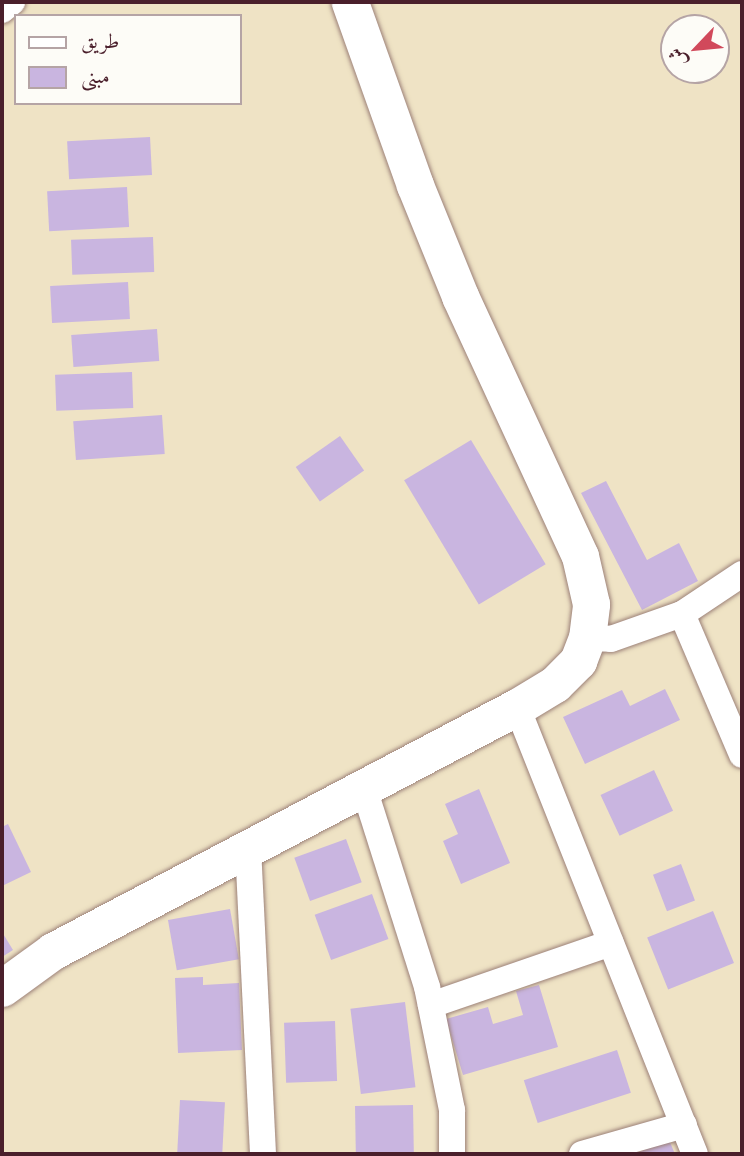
<!DOCTYPE html>
<meta charset="utf-8">
<style>
body{margin:0}
#map{position:relative;width:744px;height:1156px;overflow:hidden;background:#efe3c5;font-family:"IM FELL Double Pica",Amiri,serif}
div>[style]{position:absolute}
[style*='--x']{left:calc(var(--x)*1px);top:calc(var(--y)*1px);width:calc(var(--w)*1px);rotate:calc(var(--a)*1deg)}
.building>*{inset:0;background:#c9b5e0;transform-origin:0 0}
.roads{filter:drop-shadow(0 0 2px #9c8178) drop-shadow(0 0 2px #9c8178)}
.minor>*{height:26px;margin:-13px;padding:0 13px;transform-origin:13px;border-radius:13px;background:#fff}
.secondary>*{height:37px;margin:-18.5px;padding:0 18.5px;transform-origin:18.5px;border-radius:18.5px;background:#fff}
span{translate:-50% -50%;white-space:nowrap;text-align:center;line-height:1.15;-webkit-text-stroke:7px #fdfcf7;paint-order:stroke}
.frame{position:absolute;inset:0;border:4px solid #4a1f2b;pointer-events:none}
.legend{position:absolute;left:14px;top:14px;width:228px;height:91px;box-sizing:border-box;background:#fdfcf7;border:2px solid #b5a4a5;margin:0;padding:9px 12px;list-style:none;font-size:21px;color:#4a1f2b}
.legend li{display:flex;align-items:center;gap:14px;height:35px}
.legend b{width:35px;border:2px solid #b5a4a5}
.north{position:absolute;left:660px;top:14px;width:70px;height:70px;box-sizing:border-box;background:#fdfcf7;border:2px solid #b5a4a5;border-radius:50%;rotate:244deg;font-size:19px;font-weight:700;line-height:28px;text-align:center;color:#4a1f2b}
.north::after{content:'';display:block;margin:auto;width:24px;height:32px;background:#d1495b;clip-path:polygon(50% 0,100% 100%,50% 72%,0 100%)}
</style>
<div id="map">
<div class="building">
<div style="left:150px;top:137px;width:38px;height:83px;rotate:87deg"></div>
<div style="left:127px;top:187px;width:40px;height:80px;rotate:87deg"></div>
<div style="left:153px;top:237px;width:35px;height:82px;rotate:88deg"></div>
<div style="left:128px;top:282px;width:37px;height:78px;rotate:87deg"></div>
<div style="left:157px;top:329px;width:32px;height:86px;rotate:86deg"></div>
<div style="left:132px;top:372px;width:36px;height:77px;rotate:88deg"></div>
<div style="left:162px;top:415px;width:39px;height:89px;rotate:86deg"></div>
<div style="left:340px;top:436px;width:42px;height:54px;rotate:55deg"></div>
<div style="left:471px;top:440px;width:145px;height:78px;rotate:59deg"></div>
<div style="clip-path:polygon(606px 481px,647px 560px,679px 543px,698px 581px,642px 610px,581px 493px)"></div>
<div style="clip-path:polygon(665px 689px,680px 720px,585px 764px,563px 717px,622px 690px,630px 706px)"></div>
<div style="left:654px;top:770px;width:45px;height:59px;rotate:65deg"></div>
<div style="clip-path:polygon(479px 789px,510px 863px,461px 884px,443px 841px,458px 834px,445px 804px)"></div>
<div style="clip-path:polygon(8px 824px,31px 872px,2px 886px,2px 827px)"></div>
<div style="left:346px;top:839px;width:46px;height:55px;rotate:70deg"></div>
<div style="left:681px;top:864px;width:39px;height:30px;rotate:69deg"></div>
<div style="left:372px;top:894px;width:48px;height:61px;rotate:70deg"></div>
<div style="left:230px;top:909px;width:51px;height:63px;rotate:80deg"></div>
<div style="left:713px;top:911px;width:56px;height:71px;rotate:68deg"></div>
<div style="clip-path:polygon(2px 932px,13px 950px,2px 957px)"></div>
<div style="clip-path:polygon(203px 977px,203px 985px,239px 983px,242px 1050px,178px 1053px,175px 978px)"></div>
<div style="clip-path:polygon(539px 985px,558px 1047px,463px 1075px,446px 1019px,488px 1007px,493px 1024px,523px 1015px,516px 991px)"></div>
<div style="left:405px;top:1002px;width:86px;height:55px;rotate:83deg"></div>
<div style="left:335px;top:1021px;width:60px;height:51px;rotate:88deg"></div>
<div style="left:617px;top:1050px;width:45px;height:98px;rotate:72deg"></div>
<div style="left:180px;top:1100px;width:45px;height:54px;rotate:3deg"></div>
<div style="left:413px;top:1105px;width:49px;height:58px;rotate:89deg"></div>
<div style="clip-path:polygon(669px 1140px,675px 1154px,634px 1154px)"></div>
</div>
<div class="roads">
<div class="minor">
<div style="--x:2;--y:10;--w:13;--a:-39"></div>
<div style="--x:682;--y:614;--w:153;--a:66.9"></div>
<div style="--x:587;--y:638;--w:24;--a:2"></div>
<div style="--x:611;--y:639;--w:75;--a:-19.4"></div>
<div style="--x:682;--y:614;--w:72;--a:-33.7"></div>
<div style="--x:517;--y:707;--w:481;--a:68.3"></div>
<div style="--x:363;--y:785;--w:212;--a:72.4"></div>
<div style="--x:427;--y:987;--w:126;--a:78.5"></div>
<div style="--x:452;--y:1110;--w:44;--a:90"></div>
<div style="--x:248;--y:847;--w:307;--a:87.2"></div>
<div style="--x:431;--y:1005;--w:190;--a:-19"></div>
<div style="--x:582;--y:1154;--w:106;--a:-15.9"></div>
</div>
<div class="secondary">
<div style="--x:2;--y:988;--w:63;--a:-36"></div>
<div style="--x:53;--y:951;--w:524;--a:-27.74"></div>
<div style="--x:517;--y:707;--w:44;--a:-31.2"></div>
<div style="--x:555;--y:684;--w:33;--a:-45"></div>
<div style="--x:578;--y:661;--w:25;--a:-69"></div>
<div style="--x:587;--y:638;--w:34;--a:-83"></div>
<div style="--x:591;--y:604;--w:49;--a:-102.9"></div>
<div style="--x:580;--y:556;--w:286;--a:-114.8"></div>
<div style="--x:460;--y:296;--w:120;--a:-112.1"></div>
<div style="--x:415;--y:185;--w:194;--a:-109.6"></div>
</div>
</div>
<div class="frame"></div>
<ul class="legend">
<li><b style="height:9px;background:#fff"></b>طريق</li>
<li><b style="height:19px;background:#c9b5e0"></b>مبنى</li>
</ul>
<div class="north">ش</div>
</div>
